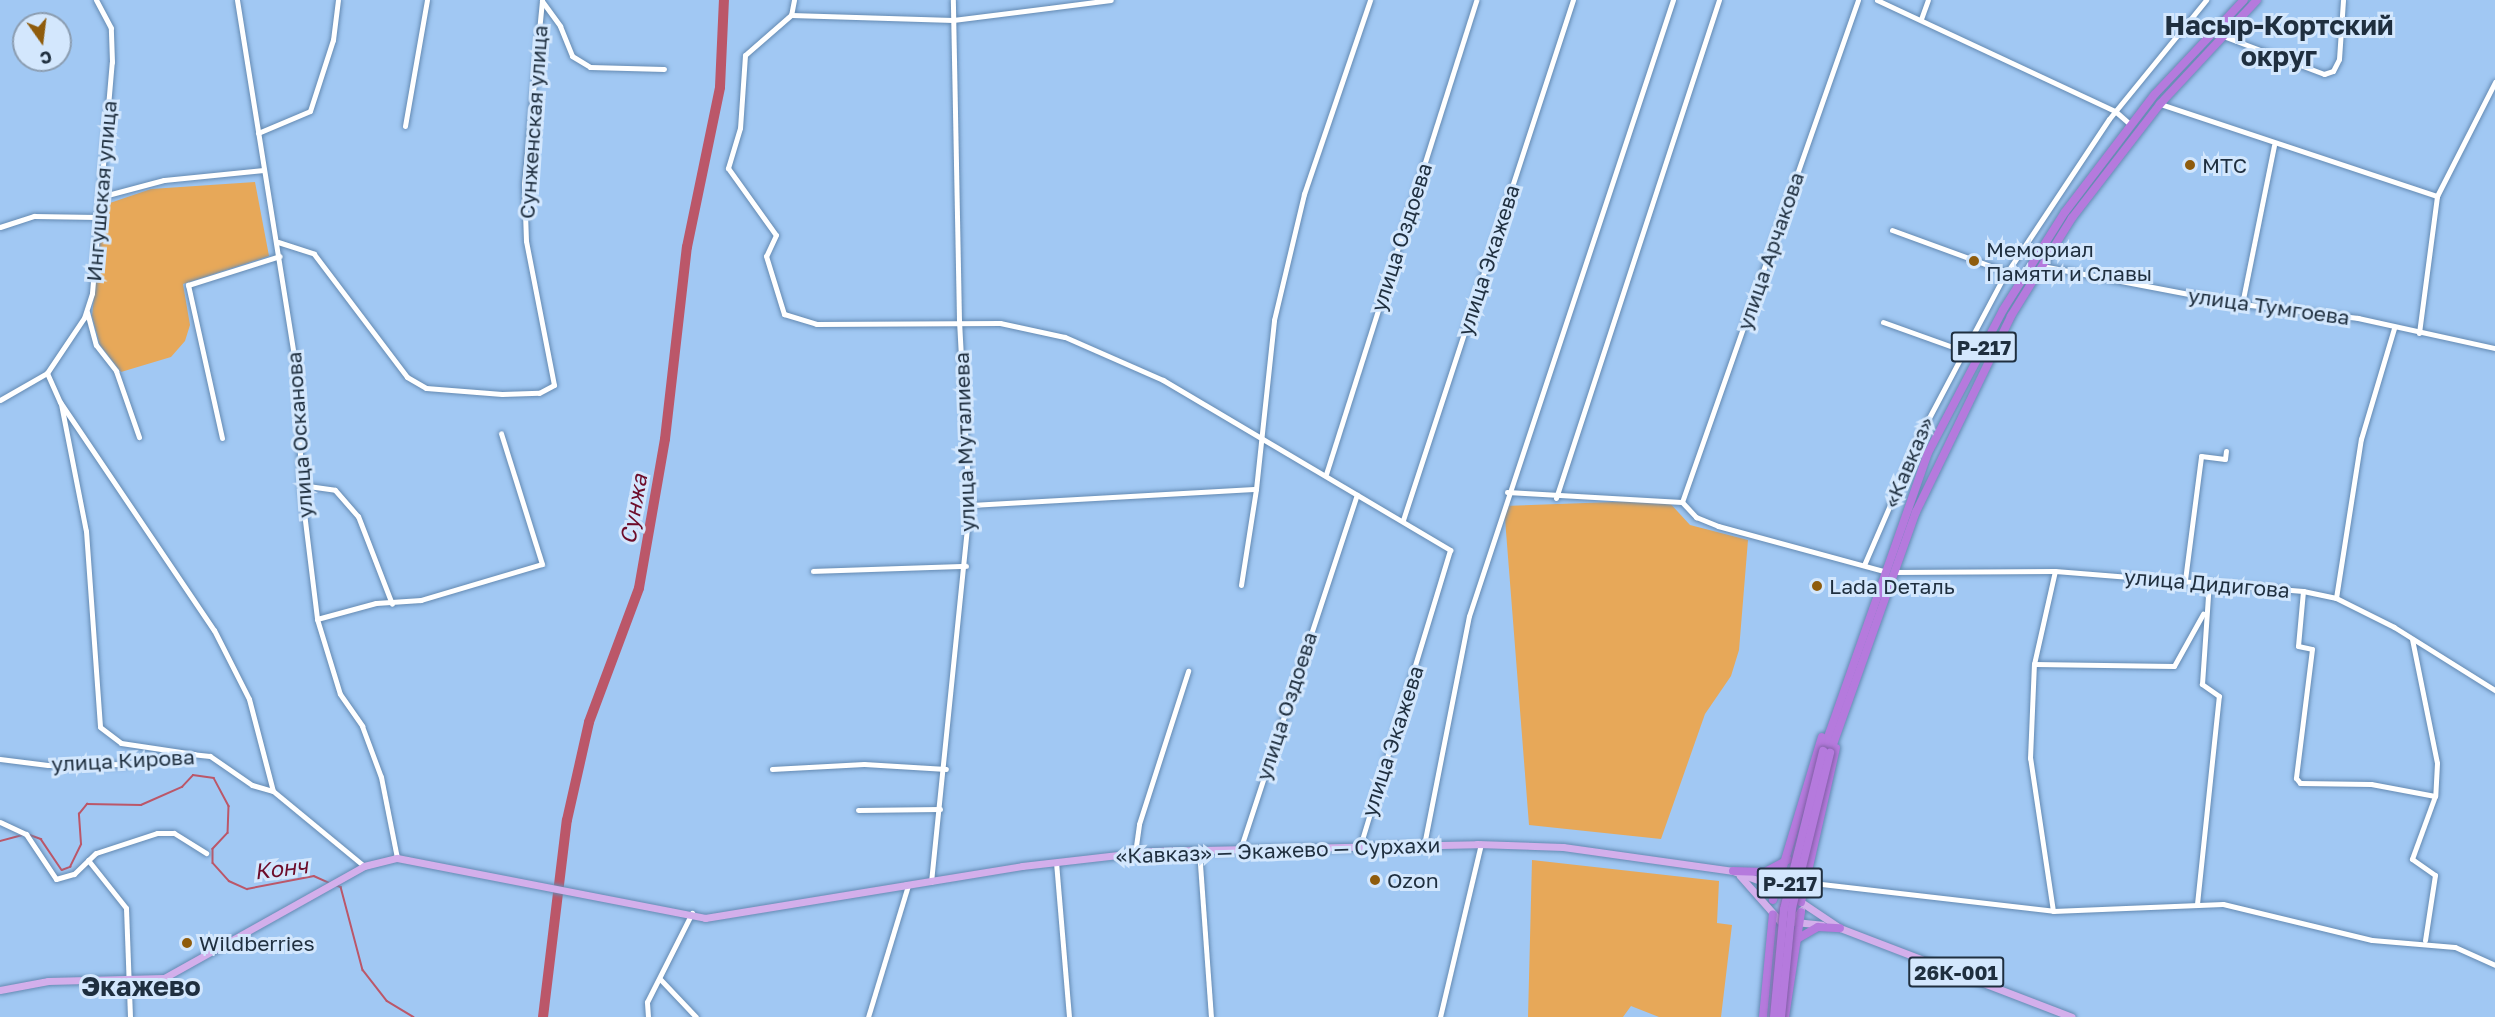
<!DOCTYPE html>
<meta charset="utf-8">
<style>
body{margin:0}
#map{position:relative;width:2495px;height:1017px;overflow:hidden;background:#a1c8f3;font-family:"Golos Text",sans-serif}
div>[style]{position:absolute}
[style*='--x']{left:calc(var(--x)*1px);top:calc(var(--y)*1px);width:calc(var(--w)*1px);rotate:calc(var(--a)*1deg)}
.green>*{inset:0;background:#e7a859}
.stream>*{height:1.5px;margin:-0.75px;padding:0 0.75px;transform-origin:0.75px;border-radius:0.75px;background:#bb5769}
.river>*{height:10px;margin:-5px;padding:0 5px;transform-origin:5px;border-radius:5px;background:#bb5769}
.roads{filter:drop-shadow(0 0 2px #648ab2) drop-shadow(0 0 2px #648ab2)}
.minor>*{height:5px;margin:-2.5px;padding:0 2.5px;transform-origin:2.5px;border-radius:2.5px;background:#fff}
.major>*{height:7px;margin:-3.5px;padding:0 3.5px;transform-origin:3.5px;border-radius:3.5px;background:#d3afeb}
.highway>*{height:8px;margin:-4px;padding:0 4px;transform-origin:4px;border-radius:4px;background:#b57add}
.bridges{filter:drop-shadow(0 0 2px #8060a6) drop-shadow(0 0 2px #8060a6)}
.highway-bridge>*{height:8px;margin:-4px;padding:0 4px;transform-origin:4px;border-radius:4px;background:#b57add}
.dots>*{width:16px;height:16px;translate:-50% -50%;box-sizing:border-box;border:3px solid #d3e7fd;border-radius:50%}
span{translate:-50% -50%;white-space:nowrap;text-align:center;line-height:1.15;-webkit-text-stroke:6px #d3e7fd;paint-order:stroke}
.shield-label span{padding:2px 4px;background:#d3e7fd;border:2px solid;border-radius:4px;-webkit-text-stroke-width:0}
.shield-label{font-size:20px;color:#1f2f3f;font-weight:700}
.street-label{font-size:21px;color:#1f2f3f}
.poi-label{font-size:21px;color:#1f2f3f}
.left{translate:0 -50%;text-align:left}
.water-label{font-size:22px;color:#6d0d2a;font-style:italic}
.district-label{font-size:27px;color:#1f2f3f;font-weight:700}
.north{position:absolute;left:12px;top:12px;width:60px;height:60px;box-sizing:border-box;background:#d3e7fd;border:2px solid #8b9db1;border-radius:50%;rotate:166deg;font-size:16px;font-weight:700;line-height:24px;text-align:center;color:#1f2f3f}
.north::after{content:'';display:block;margin:auto;width:21px;height:27px;background:#8f5c0c;clip-path:polygon(50% 0,100% 100%,50% 72%,0 100%)}
</style>
<div id="map">
<div class="green">
<div style="clip-path:polygon(255px 182px,269px 256px,183px 284px,190px 325px,185px 341px,171px 357px,121px 372px,100px 345px,92px 316px,104px 205px,151px 189px)"></div>
<div style="clip-path:polygon(1667px 500px,1690px 525px,1748px 540px,1739px 650px,1731px 676px,1705px 714px,1661px 839px,1529px 825px,1504px 506px)"></div>
<div style="clip-path:polygon(1532px 860px,1719px 881px,1717px 923px,1732px 925px,1721px 1017px,1659px 1017px,1631px 1006px,1623px 1017px,1528px 1017px)"></div>
</div>
<div class="stream">
<div style="--x:30;--y:835;--w:12;--a:20"></div>
<div style="--x:41;--y:839;--w:37;--a:56"></div>
<div style="--x:62;--y:870;--w:9;--a:-21"></div>
<div style="--x:70;--y:867;--w:25;--a:-64"></div>
<div style="--x:81;--y:844;--w:30;--a:-94"></div>
<div style="--x:79;--y:814;--w:13;--a:-51"></div>
<div style="--x:87;--y:804;--w:54;--a:1.1"></div>
<div style="--x:141;--y:805;--w:45;--a:-23.7"></div>
<div style="--x:182;--y:787;--w:16;--a:-47"></div>
<div style="--x:193;--y:775;--w:21;--a:8"></div>
<div style="--x:214;--y:778;--w:32;--a:62"></div>
<div style="--x:229;--y:806;--w:27;--a:92"></div>
<div style="--x:228;--y:833;--w:22;--a:133"></div>
<div style="--x:213;--y:849;--w:14;--a:90"></div>
<div style="--x:213;--y:863;--w:24;--a:48"></div>
<div style="--x:229;--y:881;--w:20;--a:24"></div>
<div style="--x:247;--y:889;--w:68;--a:-11"></div>
<div style="--x:314;--y:876;--w:17;--a:24"></div>
<div style="--x:0;--y:841;--w:23;--a:-15"></div>
<div style="--x:335;--y:885;--w:6;--a:18"></div>
<div style="--x:341;--y:887;--w:86;--a:75.2"></div>
<div style="--x:363;--y:970;--w:39;--a:52"></div>
<div style="--x:387;--y:1001;--w:31;--a:31"></div>
</div>
<div class="river">
<div style="--x:543;--y:1017;--w:198;--a:-83.1"></div>
<div style="--x:567;--y:820;--w:100;--a:-77.3"></div>
<div style="--x:589;--y:722;--w:143;--a:-69.5"></div>
<div style="--x:639;--y:588;--w:151;--a:-80.1"></div>
<div style="--x:665;--y:439;--w:193;--a:-83.5"></div>
<div style="--x:687;--y:247;--w:163;--a:-78.3"></div>
<div style="--x:720;--y:87;--w:87;--a:-87.4"></div>
</div>
<div class="roads">
<div class="minor">
<div style="--x:237;--y:0;--w:387;--a:80.9"></div>
<div style="--x:298;--y:382;--w:106;--a:88.4"></div>
<div style="--x:301;--y:488;--w:132;--a:83"></div>
<div style="--x:317;--y:619;--w:78;--a:73"></div>
<div style="--x:340;--y:694;--w:39;--a:55"></div>
<div style="--x:362;--y:726;--w:54;--a:69.6"></div>
<div style="--x:381;--y:777;--w:83;--a:78.8"></div>
<div style="--x:794;--y:0;--w:15;--a:101"></div>
<div style="--x:791;--y:15;--w:162;--a:1.8"></div>
<div style="--x:953;--y:20;--w:159;--a:-7.2"></div>
<div style="--x:1877;--y:0;--w:263;--a:25"></div>
<div style="--x:2115;--y:111;--w:21;--a:41"></div>
<div style="--x:542;--y:1;--w:31;--a:54"></div>
<div style="--x:560;--y:26;--w:32;--a:68"></div>
<div style="--x:572;--y:56;--w:21;--a:31"></div>
<div style="--x:590;--y:67;--w:74;--a:1.5"></div>
<div style="--x:791;--y:15;--w:61;--a:139"></div>
<div style="--x:745;--y:55;--w:73;--a:93.9"></div>
<div style="--x:740;--y:128;--w:42;--a:106.7"></div>
<div style="--x:728;--y:168;--w:82;--a:54.4"></div>
<div style="--x:776;--y:235;--w:23;--a:115"></div>
<div style="--x:766;--y:256;--w:61;--a:72.8"></div>
<div style="--x:784;--y:314;--w:34;--a:17"></div>
<div style="--x:816;--y:324;--w:184;--a:-0.3"></div>
<div style="--x:1000;--y:323;--w:66;--a:12.2"></div>
<div style="--x:1065;--y:337;--w:107;--a:23.7"></div>
<div style="--x:1163;--y:380;--w:334;--a:30.6"></div>
<div style="--x:1450;--y:550;--w:310;--a:106.9"></div>
<div style="--x:1921;--y:19;--w:20;--a:-70"></div>
<div style="--x:2223;--y:36;--w:108;--a:20.6"></div>
<div style="--x:2324;--y:74;--w:9;--a:-18"></div>
<div style="--x:2333;--y:71;--w:13;--a:-63"></div>
<div style="--x:2339;--y:59;--w:59;--a:-86.1"></div>
<div style="--x:2160;--y:104;--w:292;--a:18.4"></div>
<div style="--x:405;--y:126;--w:128;--a:-80.1"></div>
<div style="--x:258;--y:133;--w:56;--a:-22.9"></div>
<div style="--x:310;--y:111;--w:75;--a:-72.1"></div>
<div style="--x:333;--y:40;--w:40;--a:-82.9"></div>
<div style="--x:100;--y:197;--w:66;--a:-14.9"></div>
<div style="--x:164;--y:180;--w:100;--a:-5.7"></div>
<div style="--x:0;--y:227;--w:36;--a:-18"></div>
<div style="--x:34;--y:216;--w:63;--a:0.9"></div>
<div style="--x:1892;--y:230;--w:122;--a:20.1"></div>
<div style="--x:278;--y:242;--w:38;--a:18"></div>
<div style="--x:314;--y:254;--w:154;--a:52.9"></div>
<div style="--x:407;--y:377;--w:22;--a:30"></div>
<div style="--x:426;--y:388;--w:76;--a:4.5"></div>
<div style="--x:502;--y:394;--w:37;--a:-2"></div>
<div style="--x:539;--y:393;--w:17;--a:-28"></div>
<div style="--x:554;--y:385;--w:147;--a:-101"></div>
<div style="--x:526;--y:241;--w:57;--a:-92"></div>
<div style="--x:524;--y:184;--w:185;--a:-84.4"></div>
<div style="--x:2042;--y:266;--w:204;--a:10.8"></div>
<div style="--x:2242;--y:304;--w:117;--a:6.9"></div>
<div style="--x:2358;--y:318;--w:140;--a:12.4"></div>
<div style="--x:2242;--y:304;--w:162;--a:-78.6"></div>
<div style="--x:87;--y:312;--w:34;--a:75"></div>
<div style="--x:96;--y:345;--w:33;--a:52"></div>
<div style="--x:116;--y:371;--w:70;--a:70.8"></div>
<div style="--x:1883;--y:322;--w:89;--a:19.7"></div>
<div style="--x:2419;--y:333;--w:138;--a:-82.5"></div>
<div style="--x:2437;--y:196;--w:128;--a:-63"></div>
<div style="--x:47;--y:373;--w:32;--a:66"></div>
<div style="--x:60;--y:402;--w:275;--a:56"></div>
<div style="--x:214;--y:630;--w:77;--a:63.1"></div>
<div style="--x:249;--y:699;--w:95;--a:75.4"></div>
<div style="--x:273;--y:791;--w:118;--a:39.5"></div>
<div style="--x:47;--y:373;--w:66;--a:-56.1"></div>
<div style="--x:84;--y:318;--w:26;--a:-72"></div>
<div style="--x:92;--y:293;--w:232;--a:-85.1"></div>
<div style="--x:112;--y:62;--w:34;--a:-92"></div>
<div style="--x:111;--y:28;--w:32;--a:-118"></div>
<div style="--x:0;--y:400;--w:54;--a:-29.9"></div>
<div style="--x:61;--y:404;--w:129;--a:78.9"></div>
<div style="--x:86;--y:531;--w:196;--a:85.9"></div>
<div style="--x:100;--y:727;--w:26;--a:37"></div>
<div style="--x:121;--y:743;--w:74;--a:8.6"></div>
<div style="--x:222;--y:438;--w:157;--a:-102.5"></div>
<div style="--x:188;--y:285;--w:96;--a:-17.5"></div>
<div style="--x:1326;--y:474;--w:497;--a:-72.4"></div>
<div style="--x:301;--y:485;--w:34;--a:8"></div>
<div style="--x:335;--y:490;--w:35;--a:49"></div>
<div style="--x:358;--y:516;--w:94;--a:68.9"></div>
<div style="--x:1507;--y:492;--w:175;--a:3.3"></div>
<div style="--x:1682;--y:502;--w:21;--a:47"></div>
<div style="--x:1696;--y:517;--w:24;--a:22"></div>
<div style="--x:1718;--y:526;--w:172;--a:15.2"></div>
<div style="--x:1556;--y:498;--w:524;--a:-71.88"></div>
<div style="--x:1682;--y:502;--w:532;--a:-70.68"></div>
<div style="--x:969;--y:505;--w:287;--a:-3.2"></div>
<div style="--x:1256;--y:489;--w:170;--a:-83.9"></div>
<div style="--x:1274;--y:320;--w:130;--a:-76.6"></div>
<div style="--x:1304;--y:194;--w:205;--a:-71.2"></div>
<div style="--x:1403;--y:520;--w:547;--a:-71.9"></div>
<div style="--x:1864;--y:565;--w:146;--a:-66.6"></div>
<div style="--x:1922;--y:431;--w:171;--a:-62.1"></div>
<div style="--x:2002;--y:280;--w:193;--a:-56.4"></div>
<div style="--x:2109;--y:119;--w:154;--a:-50.8"></div>
<div style="--x:813;--y:571;--w:153;--a:-1.9"></div>
<div style="--x:1894;--y:572;--w:161;--a:-0.4"></div>
<div style="--x:2055;--y:571;--w:249;--a:4.6"></div>
<div style="--x:2303;--y:591;--w:34;--a:12"></div>
<div style="--x:2336;--y:598;--w:65;--a:26.6"></div>
<div style="--x:2394;--y:627;--w:119;--a:32"></div>
<div style="--x:2185;--y:580;--w:125;--a:-82.6"></div>
<div style="--x:2201;--y:456;--w:24;--a:7"></div>
<div style="--x:2225;--y:459;--w:8;--a:-83"></div>
<div style="--x:1241;--y:585;--w:97;--a:-81.1"></div>
<div style="--x:2303;--y:591;--w:55;--a:95.2"></div>
<div style="--x:2298;--y:646;--w:14;--a:12"></div>
<div style="--x:2312;--y:649;--w:130;--a:97.1"></div>
<div style="--x:2296;--y:778;--w:6;--a:51"></div>
<div style="--x:2300;--y:783;--w:71;--a:0.8"></div>
<div style="--x:2371;--y:784;--w:65;--a:10.6"></div>
<div style="--x:2336;--y:598;--w:161;--a:-81.1"></div>
<div style="--x:2361;--y:439;--w:116;--a:-73.4"></div>
<div style="--x:317;--y:619;--w:61;--a:-15.2"></div>
<div style="--x:376;--y:603;--w:45;--a:-3.8"></div>
<div style="--x:421;--y:600;--w:126;--a:-16.6"></div>
<div style="--x:542;--y:564;--w:137;--a:-107.4"></div>
<div style="--x:2412;--y:639;--w:126;--a:78.6"></div>
<div style="--x:2437;--y:763;--w:33;--a:93"></div>
<div style="--x:2435;--y:796;--w:67;--a:110.1"></div>
<div style="--x:2412;--y:859;--w:28;--a:35"></div>
<div style="--x:2435;--y:875;--w:66;--a:98.7"></div>
<div style="--x:2034;--y:664;--w:140;--a:0.8"></div>
<div style="--x:2174;--y:666;--w:60;--a:-60.9"></div>
<div style="--x:191;--y:754;--w:19;--a:6"></div>
<div style="--x:210;--y:756;--w:51;--a:34.6"></div>
<div style="--x:252;--y:785;--w:22;--a:16"></div>
<div style="--x:0;--y:759;--w:48;--a:7.1"></div>
<div style="--x:48;--y:765;--w:78;--a:-0.7"></div>
<div style="--x:126;--y:764;--w:57;--a:-9.1"></div>
<div style="--x:772;--y:769;--w:92;--a:-3.1"></div>
<div style="--x:864;--y:764;--w:82;--a:3.5"></div>
<div style="--x:858;--y:810;--w:82;--a:-0.7"></div>
<div style="--x:0;--y:822;--w:29;--a:25"></div>
<div style="--x:26;--y:834;--w:54;--a:56.3"></div>
<div style="--x:56;--y:879;--w:19;--a:-16"></div>
<div style="--x:74;--y:874;--w:30;--a:-44"></div>
<div style="--x:96;--y:853;--w:64;--a:-18.2"></div>
<div style="--x:157;--y:833;--w:17;--a:0"></div>
<div style="--x:174;--y:833;--w:38;--a:32"></div>
<div style="--x:1424;--y:845;--w:233;--a:-78.9"></div>
<div style="--x:1469;--y:616;--w:649;--a:-71.68"></div>
<div style="--x:1199;--y:850;--w:167;--a:85.9"></div>
<div style="--x:1240;--y:850;--w:374;--a:-71.8"></div>
<div style="--x:1135;--y:853;--w:29;--a:-82"></div>
<div style="--x:1139;--y:824;--w:161;--a:-72.2"></div>
<div style="--x:88;--y:860;--w:61;--a:51.6"></div>
<div style="--x:126;--y:908;--w:109;--a:87.9"></div>
<div style="--x:1056;--y:862;--w:156;--a:85.2"></div>
<div style="--x:931;--y:882;--w:379;--a:-84.2"></div>
<div style="--x:969;--y:505;--w:185;--a:-93.1"></div>
<div style="--x:959;--y:320;--w:320;--a:-91.1"></div>
<div style="--x:1804;--y:882;--w:251;--a:6.6"></div>
<div style="--x:2053;--y:911;--w:170;--a:-2.4"></div>
<div style="--x:2223;--y:904;--w:153;--a:13.6"></div>
<div style="--x:2372;--y:940;--w:83;--a:4.8"></div>
<div style="--x:2455;--y:947;--w:44;--a:24.2"></div>
<div style="--x:2197;--y:904;--w:209;--a:-84"></div>
<div style="--x:2219;--y:696;--w:21;--a:-145"></div>
<div style="--x:2202;--y:684;--w:102;--a:-86.1"></div>
<div style="--x:2053;--y:911;--w:155;--a:-98.5"></div>
<div style="--x:2030;--y:758;--w:94;--a:-87.6"></div>
<div style="--x:2034;--y:664;--w:95;--a:-77.3"></div>
<div style="--x:661;--y:980;--w:51;--a:46.6"></div>
<div style="--x:648;--y:1017;--w:15;--a:-94"></div>
<div style="--x:647;--y:1002;--w:100;--a:-63.2"></div>
<div style="--x:868;--y:1017;--w:138;--a:-73.1"></div>
<div style="--x:1440;--y:1017;--w:178;--a:-76.7"></div>
</div>
<div class="major">
<div style="--x:1740;--y:876;--w:60;--a:48.4"></div>
<div style="--x:1780;--y:921;--w:14;--a:-4"></div>
<div style="--x:1794;--y:920;--w:12;--a:-55"></div>
<div style="--x:1801;--y:902;--w:47;--a:33.7"></div>
<div style="--x:1840;--y:928;--w:248;--a:21"></div>
<div style="--x:1795;--y:922;--w:27;--a:6"></div>
<div style="--x:0;--y:990;--w:49;--a:-10.6"></div>
<div style="--x:48;--y:981;--w:116;--a:-1.5"></div>
<div style="--x:164;--y:978;--w:229;--a:-29.2"></div>
<div style="--x:364;--y:866;--w:34;--a:-14"></div>
<div style="--x:397;--y:858;--w:314;--a:11"></div>
<div style="--x:705;--y:918;--w:321;--a:-9.3"></div>
<div style="--x:1022;--y:866;--w:132;--a:-6.5"></div>
<div style="--x:1153;--y:851;--w:324;--a:-1.2"></div>
<div style="--x:1477;--y:844;--w:86;--a:2"></div>
<div style="--x:1563;--y:847;--w:172;--a:8"></div>
<div style="--x:1733;--y:871;--w:61;--a:20.2"></div>
</div>
<div class="highway">
<div style="--x:1823;--y:751;--w:316;--a:-70.6"></div>
<div style="--x:1928;--y:453;--w:161;--a:-62.3"></div>
<div style="--x:2003;--y:310;--w:116;--a:-57.7"></div>
<div style="--x:2065;--y:212;--w:148;--a:-52.7"></div>
<div style="--x:2155;--y:94;--w:129;--a:-46.6"></div>
<div style="--x:1830;--y:753;--w:256;--a:-70.4"></div>
<div style="--x:1916;--y:512;--w:218;--a:-64.1"></div>
<div style="--x:2011;--y:316;--w:115;--a:-58.1"></div>
<div style="--x:2072;--y:218;--w:144;--a:-52.3"></div>
<div style="--x:2160;--y:104;--w:142;--a:-47"></div>
<div style="--x:1733;--y:871;--w:32;--a:2"></div>
<div style="--x:1765;--y:872;--w:26;--a:-28"></div>
<div style="--x:1773;--y:900;--w:170;--a:-73.3"></div>
<div style="--x:1801;--y:902;--w:158;--a:-77.2"></div>
<div style="--x:1797;--y:939;--w:24;--a:-30"></div>
<div style="--x:1818;--y:927;--w:22;--a:3"></div>
<div style="--x:1763;--y:1017;--w:103;--a:-84.5"></div>
<div style="--x:1785;--y:1017;--w:106;--a:-81.3"></div>
</div>
</div>
<div class="bridges">
<div class="highway-bridge">
<div style="--x:1774;--y:1017;--w:108;--a:-84.7"></div>
<div style="--x:1784;--y:909;--w:163;--a:-76.1"></div>
<div style="--x:1781;--y:1017;--w:110;--a:-84.2"></div>
<div style="--x:1792;--y:908;--w:160;--a:-76.2"></div>
</div>
</div>
<div class="dots">
<div style="left:2190px;top:165px;background:#8f5c0c"></div>
<div style="left:1974px;top:261px;background:#8f5c0c"></div>
<div style="left:1817px;top:586px;background:#8f5c0c"></div>
<div style="left:1375px;top:880px;background:#8f5c0c"></div>
<div style="left:187px;top:943px;background:#8f5c0c"></div>
</div>
<div class="shield-label">
<span style="left:1984px;top:347px">Р-217</span>
<span style="left:1790px;top:883px">Р-217</span>
<span style="left:1956px;top:972px">26К-001</span>
</div>
<div class="street-label">
<span style="left:533px;top:122px;rotate:-86deg">Сунженская улица</span>
<span style="left:101px;top:191px;rotate:-85deg">Ингушская улица</span>
<span style="left:1401px;top:237px;rotate:-72deg">улица Оздоева</span>
<span style="left:1770px;top:251px;rotate:-71deg">улица Арчакова</span>
<span style="left:1488px;top:260px;rotate:-72deg">улица Экажева</span>
<span style="left:2269px;top:306px;rotate:8deg">улица Тумгоева</span>
<span style="left:299px;top:435px;rotate:-94deg">улица Осканова</span>
<span style="left:964px;top:442px;rotate:-92deg">улица Муталиева</span>
<span style="left:1908px;top:462px;rotate:-67deg">«Кавказ»</span>
<span style="left:2207px;top:583px;rotate:5deg">улица Дидигова</span>
<span style="left:1286px;top:706px;rotate:-72deg">улица Оздоева</span>
<span style="left:1392px;top:741px;rotate:-72deg">улица Экажева</span>
<span style="left:123px;top:760px;rotate:-3deg">улица Кирова</span>
<span style="left:1278px;top:850px;rotate:-2deg">«Кавказ» — Экажево — Сурхахи</span>
</div>
<div class="poi-label">
<span class="left" style="left:2202px;top:165px">МТС</span>
<span class="left" style="left:1986px;top:261px">Мемориал<br>Памяти и Славы</span>
<span class="left" style="left:1829px;top:586px">Lada Dеталь</span>
<span class="left" style="left:1387px;top:880px">Ozon</span>
<span class="left" style="left:199px;top:943px">Wildberries</span>
</div>
<div class="water-label">
<span style="left:633px;top:509px;rotate:-80deg">Сунжа</span>
<span style="left:281px;top:868px;rotate:-7deg">Конч</span>
</div>
<div class="district-label">
<span style="left:2279px;top:41px">Насыр-Кортский<br>округ</span>
<span style="left:141px;top:987px">Экажево</span>
</div>
<div class="north">С</div>
</div>
